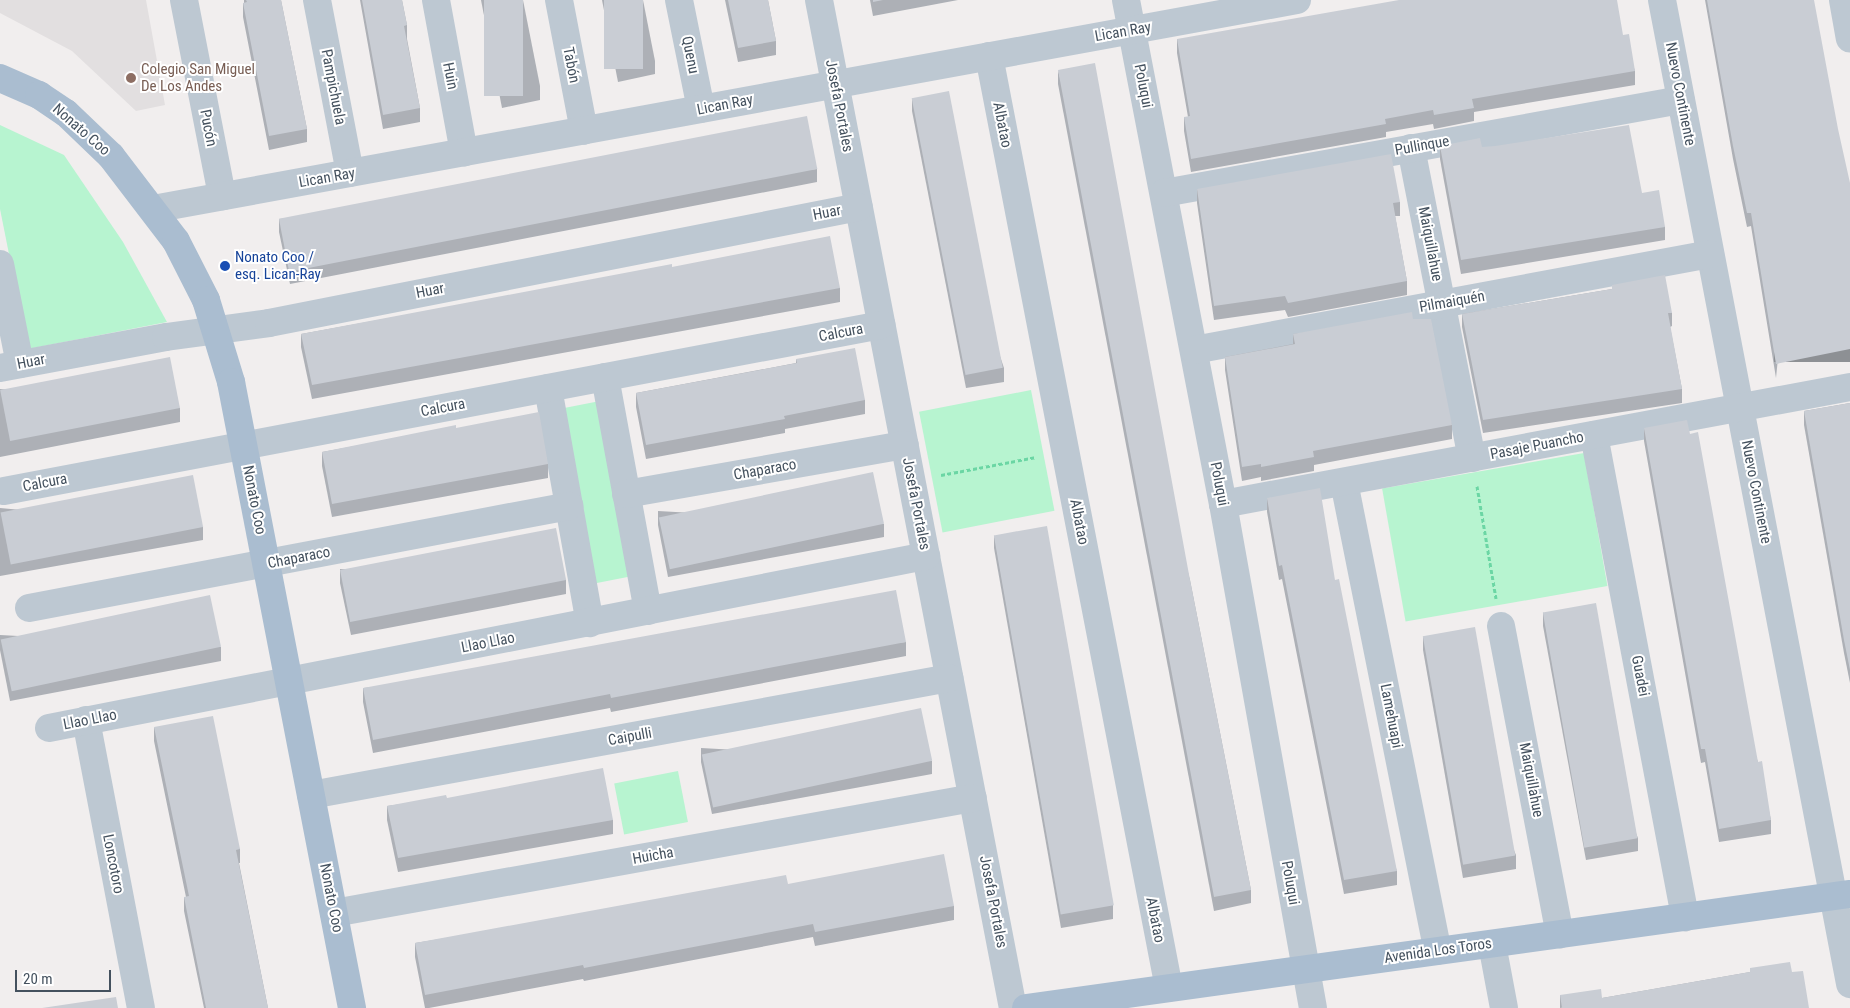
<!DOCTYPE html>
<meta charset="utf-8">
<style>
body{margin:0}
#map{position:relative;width:1850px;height:1008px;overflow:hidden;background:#f1eeee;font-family:"Roboto Condensed",sans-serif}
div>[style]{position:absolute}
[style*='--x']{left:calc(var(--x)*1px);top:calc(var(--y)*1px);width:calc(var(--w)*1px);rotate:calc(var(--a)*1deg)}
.education>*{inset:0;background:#e2dfe0}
.green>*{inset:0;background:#b7f4d0;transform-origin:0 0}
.path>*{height:3px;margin-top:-1.5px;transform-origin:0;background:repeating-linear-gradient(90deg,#6bd6a4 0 4px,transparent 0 6.5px)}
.minor>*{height:28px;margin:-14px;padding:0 14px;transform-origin:14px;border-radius:14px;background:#bdc8d2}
.major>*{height:28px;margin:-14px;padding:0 14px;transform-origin:14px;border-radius:14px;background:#aabdd0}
.wall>*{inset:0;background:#adb0b6}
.shaded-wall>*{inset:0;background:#8d9094;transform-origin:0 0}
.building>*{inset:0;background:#c9cdd4;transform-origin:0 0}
.dots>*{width:14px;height:14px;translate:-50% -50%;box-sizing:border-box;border:2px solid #fff;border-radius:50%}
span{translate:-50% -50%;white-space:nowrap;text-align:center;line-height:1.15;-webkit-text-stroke:4px #fff;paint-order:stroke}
.street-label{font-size:15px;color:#44515e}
.education-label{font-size:15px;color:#785e54}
.left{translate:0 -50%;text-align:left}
.transit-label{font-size:15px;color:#164399}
.scale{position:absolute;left:15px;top:970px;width:96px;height:22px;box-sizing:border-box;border:2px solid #44515e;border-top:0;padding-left:6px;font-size:15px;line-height:18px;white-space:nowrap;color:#44515e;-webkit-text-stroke:4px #fff;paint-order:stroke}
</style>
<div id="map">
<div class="education">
<div style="clip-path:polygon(0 0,146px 0,165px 105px,136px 111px,72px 51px,0 13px)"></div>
</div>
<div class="green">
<div style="clip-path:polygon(0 125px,64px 155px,123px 242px,167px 322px,28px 349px,0 209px)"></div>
<div style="left:1031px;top:390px;width:123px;height:114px;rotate:79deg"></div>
<div style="left:605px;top:400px;width:178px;height:48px;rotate:79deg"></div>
<div style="left:1584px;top:453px;width:135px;height:205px;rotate:80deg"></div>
<div style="left:678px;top:771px;width:52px;height:65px;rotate:79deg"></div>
</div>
<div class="path">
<div style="--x:941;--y:475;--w:97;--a:-10.7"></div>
<div style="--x:1477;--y:486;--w:114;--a:80.4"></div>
</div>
<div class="minor">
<div style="--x:184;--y:0;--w:200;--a:79"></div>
<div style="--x:317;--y:0;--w:176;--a:79.2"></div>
<div style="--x:436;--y:0;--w:155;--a:79.6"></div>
<div style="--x:559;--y:0;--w:133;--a:79.2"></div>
<div style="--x:679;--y:0;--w:111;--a:78.6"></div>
<div style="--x:819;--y:0;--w:1026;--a:79.11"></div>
<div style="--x:1126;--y:0;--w:513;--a:79.11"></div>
<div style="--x:1223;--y:504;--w:512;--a:79.88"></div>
<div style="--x:1662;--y:0;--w:1002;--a:79.18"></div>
<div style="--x:1843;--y:0;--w:39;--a:80"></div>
<div style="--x:989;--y:56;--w:949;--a:79.07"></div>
<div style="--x:1411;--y:148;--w:316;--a:78.9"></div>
<div style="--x:1164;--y:193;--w:525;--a:-10.2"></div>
<div style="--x:153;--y:209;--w:1163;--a:-10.35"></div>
<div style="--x:0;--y:264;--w:102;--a:78.7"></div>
<div style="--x:1194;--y:350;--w:525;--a:-10.54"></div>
<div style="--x:0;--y:368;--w:169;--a:-10.6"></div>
<div style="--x:166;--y:337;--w:104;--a:-7.7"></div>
<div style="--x:269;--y:323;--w:601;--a:-11.12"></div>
<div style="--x:605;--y:377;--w:238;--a:79.6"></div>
<div style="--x:548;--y:388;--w:239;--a:79.9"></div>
<div style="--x:1594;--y:435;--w:491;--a:79.3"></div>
<div style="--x:1344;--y:482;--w:478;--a:78.7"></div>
<div style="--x:4;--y:491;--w:893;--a:-10.72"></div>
<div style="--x:626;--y:494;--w:283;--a:-10"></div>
<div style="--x:1223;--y:504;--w:638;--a:-10.57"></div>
<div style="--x:29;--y:608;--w:550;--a:-10.7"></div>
<div style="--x:1501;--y:626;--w:314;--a:79.2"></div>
<div style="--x:86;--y:720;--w:293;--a:79.2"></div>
<div style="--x:49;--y:728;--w:894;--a:-11.1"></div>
<div style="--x:311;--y:795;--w:649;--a:-10.39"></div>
<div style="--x:334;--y:913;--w:649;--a:-10.2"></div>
<div style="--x:1492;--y:944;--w:65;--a:79.4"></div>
</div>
<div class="major">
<div style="--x:0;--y:78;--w:43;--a:23.6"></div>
<div style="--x:39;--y:95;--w:32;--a:34"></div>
<div style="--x:66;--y:113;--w:62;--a:43.7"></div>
<div style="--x:111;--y:156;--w:107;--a:52.6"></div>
<div style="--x:176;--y:241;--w:66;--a:63"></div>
<div style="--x:206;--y:300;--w:86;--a:73"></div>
<div style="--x:231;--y:382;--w:638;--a:79.06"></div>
<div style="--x:1026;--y:1008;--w:832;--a:-7.88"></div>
</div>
<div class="wall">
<div style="clip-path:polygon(244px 0,281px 0,307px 129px,307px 142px,269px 150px,243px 17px,243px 3px,244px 3px)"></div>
<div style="clip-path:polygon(360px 0,402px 0,407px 25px,407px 39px,420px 108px,420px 122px,383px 129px)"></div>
<div style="clip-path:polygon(481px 0,523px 0,540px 86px,540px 100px,502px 108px)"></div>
<div style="clip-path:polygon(602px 0,643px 0,655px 61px,655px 74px,618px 82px)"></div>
<div style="clip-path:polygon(725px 0,768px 0,776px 41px,776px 55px,738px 62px)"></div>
<div style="clip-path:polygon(870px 0,958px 0,873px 16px)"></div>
<div style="clip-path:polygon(1705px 0,1814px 0,1776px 378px,1751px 226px,1747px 227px,1733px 159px)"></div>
<div style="clip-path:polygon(1623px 35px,1635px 71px,1635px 85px,1474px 112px,1474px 121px,1434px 129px,1433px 124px,1386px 132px,1386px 137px,1191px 172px,1184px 131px,1184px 117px,1188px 117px,1177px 53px,1177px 39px)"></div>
<div style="clip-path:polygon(1058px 70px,1190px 580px,1251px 890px,1251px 903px,1214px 911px,1058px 84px)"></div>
<div style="clip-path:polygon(912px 98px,1004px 368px,1004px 382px,966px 388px,912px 111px)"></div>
<div style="clip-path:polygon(1440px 146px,1482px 147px,1642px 193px,1665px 227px,1665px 240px,1461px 274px,1440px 159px)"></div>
<div style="clip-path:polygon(817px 169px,817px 182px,290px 284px,279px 232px,279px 219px)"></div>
<div style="clip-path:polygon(1197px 189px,1400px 202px,1400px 216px,1395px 216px,1407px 281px,1407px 295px,1288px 317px,1285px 310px,1214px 320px,1197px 203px)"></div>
<div style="clip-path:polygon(672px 267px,840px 288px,840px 302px,312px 399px,301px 347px,301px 334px)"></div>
<div style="clip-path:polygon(1612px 285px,1672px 313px,1672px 326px,1670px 327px,1682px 389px,1682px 403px,1483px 433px,1462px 327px,1462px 314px,1612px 289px)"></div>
<div style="clip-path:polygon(1413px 319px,1452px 425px,1452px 439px,1314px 465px,1314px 471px,1261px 481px,1261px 477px,1242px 481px,1225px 370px,1225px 357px,1293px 344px,1293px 334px)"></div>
<div style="clip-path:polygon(796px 359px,865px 400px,865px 414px,785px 429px,785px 433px,646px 459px,636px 407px,636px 393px,796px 363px)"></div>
<div style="clip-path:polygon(0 389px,180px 408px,180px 422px,0 457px)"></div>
<div style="clip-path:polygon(1850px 403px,1850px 683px,1844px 653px,1804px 425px,1804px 411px)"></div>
<div style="clip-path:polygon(456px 428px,548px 464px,548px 478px,332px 517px,322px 466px,322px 452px)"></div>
<div style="clip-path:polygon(1644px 428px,1758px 762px,1771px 820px,1771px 834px,1719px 842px,1705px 762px,1701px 763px,1644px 441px)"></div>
<div style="clip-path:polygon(1267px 498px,1397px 871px,1397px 885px,1344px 894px,1282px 579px,1279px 580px,1267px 512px)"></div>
<div style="clip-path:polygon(0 508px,203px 527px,203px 540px,0 576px)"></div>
<div style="clip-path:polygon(658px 511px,884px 524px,884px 537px,668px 577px,658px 525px)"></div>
<div style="clip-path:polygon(994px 535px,1113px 905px,1113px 919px,1061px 928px,994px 548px)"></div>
<div style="clip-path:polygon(340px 569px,566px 580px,566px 594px,351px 635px,340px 583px)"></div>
<div style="clip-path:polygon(1543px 612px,1638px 838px,1638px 851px,1586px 860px,1543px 626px)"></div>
<div style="clip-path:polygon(0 635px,221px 647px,221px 661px,10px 701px,0 650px)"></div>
<div style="clip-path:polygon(1423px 636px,1516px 855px,1516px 869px,1463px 878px,1423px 650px)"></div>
<div style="clip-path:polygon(906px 642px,906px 656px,611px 712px,610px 708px,373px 753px,363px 702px,363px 688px)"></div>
<div style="clip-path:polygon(154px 727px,240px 849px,240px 863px,239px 863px,268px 1008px,204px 1008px,184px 911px,184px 897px,186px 897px,154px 741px)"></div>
<div style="clip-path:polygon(701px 748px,932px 761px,932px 774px,712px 814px,701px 762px)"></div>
<div style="clip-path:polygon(447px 798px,613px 820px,613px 834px,398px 872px,387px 820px,387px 806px)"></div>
<div style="clip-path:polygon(788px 884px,954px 906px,954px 920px,815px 946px,813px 937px,584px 981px,583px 979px,429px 1008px,425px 1008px,415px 957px,415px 943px)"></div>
<div style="clip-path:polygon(1750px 968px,1792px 972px,1560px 1008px,1560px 995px,1602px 998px,1750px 972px)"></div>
</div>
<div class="shaded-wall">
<div style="left:1850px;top:349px;width:13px;height:76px;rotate:90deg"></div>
</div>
<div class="building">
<div style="clip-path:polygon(246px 0,281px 0,307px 129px,269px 136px,243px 3px,247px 2px)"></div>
<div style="clip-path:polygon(362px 0,402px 0,407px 25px,404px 26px,420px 108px,383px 115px)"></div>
<div style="left:484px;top:0;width:39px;height:96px"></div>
<div style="left:604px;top:0;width:39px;height:69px"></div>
<div style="clip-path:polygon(728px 0,768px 0,776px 41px,738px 48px)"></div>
<div style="clip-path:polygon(873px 0,883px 0,873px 2px)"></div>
<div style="clip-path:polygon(1399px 0,1617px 0,1623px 35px,1629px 34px,1635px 71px,1472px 99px,1474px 108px,1434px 115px,1433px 110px,1385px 119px,1386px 124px,1191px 159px,1184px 117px,1190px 116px,1177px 39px)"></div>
<div style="clip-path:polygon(1707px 0,1814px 0,1838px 129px,1850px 183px,1850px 349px,1776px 364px,1751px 213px,1747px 213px,1733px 146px)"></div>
<div style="clip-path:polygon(1095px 63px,1190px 580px,1251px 890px,1214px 897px,1058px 70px)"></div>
<div style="left:949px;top:91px;width:282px;height:38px;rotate:79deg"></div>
<div style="left:807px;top:116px;width:54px;height:538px;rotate:79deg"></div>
<div style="clip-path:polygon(1629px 125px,1642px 193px,1659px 190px,1665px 227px,1461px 260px,1440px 146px,1480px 138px,1482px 147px,1495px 146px)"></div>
<div style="clip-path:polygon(1391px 154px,1400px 202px,1393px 203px,1407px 281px,1288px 303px,1285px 296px,1214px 306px,1197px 189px)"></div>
<div style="clip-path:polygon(830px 236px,840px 288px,312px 385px,301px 334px,672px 264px,672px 267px)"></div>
<div style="clip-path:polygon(1665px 275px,1672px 313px,1668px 313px,1682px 389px,1483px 420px,1462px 314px,1612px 289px,1612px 285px)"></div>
<div style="clip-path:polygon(1412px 312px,1413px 319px,1431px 319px,1452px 425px,1313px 451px,1314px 457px,1261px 467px,1261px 464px,1242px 467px,1225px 357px,1295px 344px,1293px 334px)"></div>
<div style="clip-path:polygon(855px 348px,865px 400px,784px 416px,785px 419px,646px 445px,636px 393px,797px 363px,796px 359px)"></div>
<div style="left:170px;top:357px;width:52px;height:173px;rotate:79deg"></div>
<div style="clip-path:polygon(1850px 403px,1850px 670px,1844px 640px,1804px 411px)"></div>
<div style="clip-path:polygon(539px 412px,548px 464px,332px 504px,322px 452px,456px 425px,456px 428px)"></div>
<div style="clip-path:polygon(1687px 420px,1690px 434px,1698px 432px,1758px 762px,1762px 761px,1771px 820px,1719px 829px,1705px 749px,1701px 749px,1644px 428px)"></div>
<div style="left:873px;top:472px;width:53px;height:219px;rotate:78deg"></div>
<div style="left:193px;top:475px;width:53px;height:196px;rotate:79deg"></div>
<div style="clip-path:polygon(1320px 488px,1335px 580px,1339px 579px,1397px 871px,1344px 880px,1282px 565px,1279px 566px,1267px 498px)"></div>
<div style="left:1047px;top:526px;width:385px;height:54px;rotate:80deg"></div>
<div style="left:556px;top:528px;width:53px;height:220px;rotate:79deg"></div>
<div style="clip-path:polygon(896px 590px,906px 642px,611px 698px,610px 694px,373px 740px,363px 688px)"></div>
<div style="left:210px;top:595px;width:53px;height:214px;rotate:78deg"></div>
<div style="left:1596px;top:603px;width:239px;height:54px;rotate:80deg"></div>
<div style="left:1475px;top:627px;width:232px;height:53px;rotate:80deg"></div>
<div style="left:921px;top:708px;width:54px;height:224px;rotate:78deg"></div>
<div style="clip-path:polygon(213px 716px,240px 849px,236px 850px,268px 1008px,206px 1008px,184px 897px,189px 896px,154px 727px)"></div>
<div style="clip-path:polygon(603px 768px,613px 820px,398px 858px,387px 806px,446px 795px,447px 798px)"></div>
<div style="clip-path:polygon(944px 854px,954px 906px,815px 932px,813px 924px,584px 968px,583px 965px,425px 995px,415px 943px,786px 875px,788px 884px)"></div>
<div style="clip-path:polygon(1790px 962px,1792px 972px,1803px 971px,1809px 1008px,1561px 1008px,1562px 1008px,1560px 995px,1601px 989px,1602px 998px,1750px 972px,1750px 968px)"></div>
<div style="clip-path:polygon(116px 997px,118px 1008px,42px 1008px)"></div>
</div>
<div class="dots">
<div style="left:131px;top:78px;background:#8d6e63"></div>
<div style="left:225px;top:266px;background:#1a4fb4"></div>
</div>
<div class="street-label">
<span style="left:1123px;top:32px;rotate:-10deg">Lican Ray</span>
<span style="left:690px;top:55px;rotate:79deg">Quenu</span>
<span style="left:571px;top:65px;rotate:79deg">Tabón</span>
<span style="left:450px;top:76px;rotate:79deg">Huin</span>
<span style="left:1143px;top:86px;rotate:79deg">Poluqui</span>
<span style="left:333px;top:87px;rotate:79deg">Pampichuela</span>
<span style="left:1680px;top:94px;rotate:79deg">Nuevo Continente</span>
<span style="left:725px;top:105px;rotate:-11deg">Lican Ray</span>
<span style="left:839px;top:106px;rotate:79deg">Josefa Portales</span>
<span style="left:1002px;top:125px;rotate:79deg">Albatao</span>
<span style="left:208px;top:128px;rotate:79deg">Pucón</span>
<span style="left:81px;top:130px;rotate:41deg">Nonato Coo</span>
<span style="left:1422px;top:146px;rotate:-10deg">Pullinque</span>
<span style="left:327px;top:178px;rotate:-10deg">Lican Ray</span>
<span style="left:827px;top:213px;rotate:-11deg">Huar</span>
<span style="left:1430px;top:244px;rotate:79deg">Maiquillahue</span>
<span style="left:430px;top:291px;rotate:-11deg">Huar</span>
<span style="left:1452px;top:302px;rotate:-10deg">Pilmaiquén</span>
<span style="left:841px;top:333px;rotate:-11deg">Calcura</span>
<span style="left:31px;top:362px;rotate:-11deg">Huar</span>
<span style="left:443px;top:408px;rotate:-11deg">Calcura</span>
<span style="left:1537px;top:446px;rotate:-11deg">Pasaje Puancho</span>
<span style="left:765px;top:470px;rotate:-10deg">Chaparaco</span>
<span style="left:45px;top:483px;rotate:-11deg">Calcura</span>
<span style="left:1219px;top:484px;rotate:79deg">Poluqui</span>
<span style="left:1756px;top:492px;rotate:79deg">Nuevo Continente</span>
<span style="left:254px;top:500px;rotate:79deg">Nonato Coo</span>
<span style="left:916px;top:504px;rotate:79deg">Josefa Portales</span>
<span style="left:1079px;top:522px;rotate:79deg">Albatao</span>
<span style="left:299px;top:558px;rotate:-11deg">Chaparaco</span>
<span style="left:488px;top:643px;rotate:-11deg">Llao Llao</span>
<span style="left:1640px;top:676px;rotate:79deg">Guadei</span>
<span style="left:1391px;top:716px;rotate:79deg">Lamehuapi</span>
<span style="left:90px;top:720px;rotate:-11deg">Llao Llao</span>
<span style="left:630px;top:737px;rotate:-10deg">Caipulli</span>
<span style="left:1531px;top:780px;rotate:79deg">Maiquillahue</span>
<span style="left:653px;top:856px;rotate:-10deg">Huicha</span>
<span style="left:113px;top:864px;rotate:79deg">Loncotoro</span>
<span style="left:1290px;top:883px;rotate:80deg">Poluqui</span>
<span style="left:331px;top:898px;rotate:79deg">Nonato Coo</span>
<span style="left:993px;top:902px;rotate:79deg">Josefa Portales</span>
<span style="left:1155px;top:920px;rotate:79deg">Albatao</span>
<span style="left:1438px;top:951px;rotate:-8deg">Avenida Los Toros</span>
</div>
<div class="education-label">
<span class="left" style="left:141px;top:78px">Colegio San Miguel<br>De Los Andes</span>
</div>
<div class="transit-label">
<span class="left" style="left:235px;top:266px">Nonato Coo /<br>esq. Lican-Ray</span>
</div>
<div class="scale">20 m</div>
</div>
